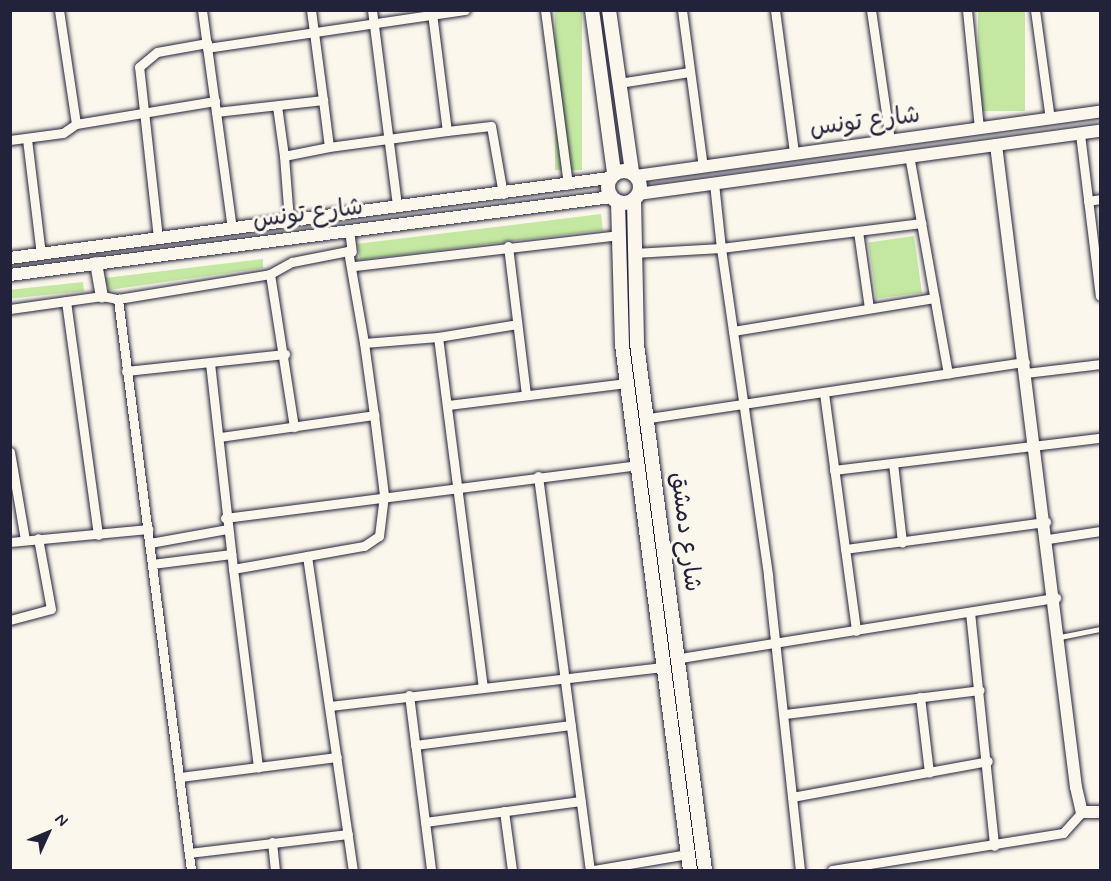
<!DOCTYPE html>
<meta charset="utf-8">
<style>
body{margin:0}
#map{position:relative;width:1111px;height:881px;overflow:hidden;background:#fbf7ec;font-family:Mynerve,"Playpen Sans Arabic",sans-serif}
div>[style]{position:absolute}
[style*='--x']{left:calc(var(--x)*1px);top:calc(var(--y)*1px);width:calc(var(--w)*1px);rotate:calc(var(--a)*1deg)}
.green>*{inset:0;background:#c4e8a2;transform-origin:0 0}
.roads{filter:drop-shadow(0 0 2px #22223b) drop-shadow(0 0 2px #22223b)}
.service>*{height:4.5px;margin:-2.25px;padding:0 2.25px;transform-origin:2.25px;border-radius:2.25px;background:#fbf7ec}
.minor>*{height:9px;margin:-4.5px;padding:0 4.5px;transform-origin:4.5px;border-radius:4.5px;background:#fbf7ec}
.tertiary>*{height:12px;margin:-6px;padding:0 6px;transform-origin:6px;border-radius:6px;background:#fbf7ec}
.secondary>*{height:14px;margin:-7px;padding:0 7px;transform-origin:7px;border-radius:7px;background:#fbf7ec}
.secondary>.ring{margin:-7px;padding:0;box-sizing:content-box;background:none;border:14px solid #fbf7ec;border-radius:50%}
span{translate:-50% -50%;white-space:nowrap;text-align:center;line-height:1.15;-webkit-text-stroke:6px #fbf7ec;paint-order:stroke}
.street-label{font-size:24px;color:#22223b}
.frame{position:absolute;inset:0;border:12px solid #22223b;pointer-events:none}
.north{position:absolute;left:18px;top:803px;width:60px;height:60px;-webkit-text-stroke:4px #fbf7ec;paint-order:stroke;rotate:46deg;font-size:16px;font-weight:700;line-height:24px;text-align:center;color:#22223b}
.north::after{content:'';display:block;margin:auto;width:21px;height:27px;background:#22223b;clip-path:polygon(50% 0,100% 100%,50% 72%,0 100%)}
</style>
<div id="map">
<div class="green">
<div style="left:555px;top:11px;width:27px;height:159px"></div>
<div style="left:978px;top:11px;width:47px;height:100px"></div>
<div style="left:601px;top:214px;width:16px;height:245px;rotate:83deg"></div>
<div style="left:914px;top:236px;width:57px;height:46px;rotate:82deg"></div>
<div style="clip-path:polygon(263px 259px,263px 268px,109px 290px,105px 278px)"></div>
<div style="left:83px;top:282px;width:9px;height:73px;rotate:84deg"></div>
</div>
<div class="roads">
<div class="service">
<div style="--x:1060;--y:637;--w:41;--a:-11.3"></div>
</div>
<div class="minor">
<div style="--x:59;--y:10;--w:115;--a:81.5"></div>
<div style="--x:76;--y:124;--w:141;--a:-9.4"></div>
<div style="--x:202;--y:10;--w:220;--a:82.2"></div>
<div style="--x:311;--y:10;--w:91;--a:82.4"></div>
<div style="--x:372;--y:10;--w:198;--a:82.7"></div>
<div style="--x:545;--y:10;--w:176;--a:82.5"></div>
<div style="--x:682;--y:10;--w:158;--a:82.4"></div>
<div style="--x:775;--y:10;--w:144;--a:82.4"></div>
<div style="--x:871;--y:10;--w:131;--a:81.7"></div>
<div style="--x:967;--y:10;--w:119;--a:84.2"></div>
<div style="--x:1035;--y:10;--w:110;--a:82.2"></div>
<div style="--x:432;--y:13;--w:119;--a:82.8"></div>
<div style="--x:447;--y:131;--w:44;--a:-6.5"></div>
<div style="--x:491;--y:126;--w:69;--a:80"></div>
<div style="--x:207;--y:48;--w:261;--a:-8.4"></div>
<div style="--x:619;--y:83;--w:71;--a:-8.9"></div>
<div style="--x:277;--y:106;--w:50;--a:82"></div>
<div style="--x:216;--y:112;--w:108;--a:-6.4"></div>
<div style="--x:323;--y:100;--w:47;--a:82.7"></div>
<div style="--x:329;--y:147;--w:46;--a:168.7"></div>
<div style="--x:284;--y:156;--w:64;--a:85.5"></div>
<div style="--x:1080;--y:134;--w:163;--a:83"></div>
<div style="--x:27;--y:139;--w:116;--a:83.1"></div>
<div style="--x:10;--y:140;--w:53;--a:-7.5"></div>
<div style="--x:63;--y:133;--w:16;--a:-35"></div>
<div style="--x:329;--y:147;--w:119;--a:-7.7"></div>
<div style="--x:909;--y:155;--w:222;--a:79.9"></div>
<div style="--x:714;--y:183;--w:65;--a:83.9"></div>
<div style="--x:721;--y:248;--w:202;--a:-7.1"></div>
<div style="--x:1088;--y:201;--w:12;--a:-9"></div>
<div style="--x:349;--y:229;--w:23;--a:83"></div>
<div style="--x:858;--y:231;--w:78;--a:81.9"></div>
<div style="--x:158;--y:238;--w:172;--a:-96.3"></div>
<div style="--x:139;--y:67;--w:23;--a:-40"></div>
<div style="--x:157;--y:52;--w:51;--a:-10.2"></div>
<div style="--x:508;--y:246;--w:150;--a:83.1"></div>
<div style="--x:634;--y:253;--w:87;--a:-3.3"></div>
<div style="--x:721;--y:248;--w:331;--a:81.8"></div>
<div style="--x:768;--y:576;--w:296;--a:83.8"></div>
<div style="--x:355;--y:266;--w:264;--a:-6.7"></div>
<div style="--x:270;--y:274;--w:155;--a:81.1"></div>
<div style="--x:66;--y:301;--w:236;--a:82.2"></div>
<div style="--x:10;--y:309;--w:93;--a:-8"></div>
<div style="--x:102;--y:296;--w:16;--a:11"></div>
<div style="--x:733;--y:331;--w:204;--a:-9.3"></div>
<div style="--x:438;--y:337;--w:80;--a:-9.3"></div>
<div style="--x:210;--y:363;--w:207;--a:83.6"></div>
<div style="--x:233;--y:569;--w:75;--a:-10"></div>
<div style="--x:307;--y:556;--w:317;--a:81.7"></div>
<div style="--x:126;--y:371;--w:160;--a:-6.1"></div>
<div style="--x:1026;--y:373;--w:75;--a:-6.9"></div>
<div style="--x:824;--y:393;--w:240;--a:82.3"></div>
<div style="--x:448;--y:405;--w:180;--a:-7"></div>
<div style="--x:649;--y:418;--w:380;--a:-8.5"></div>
<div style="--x:220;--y:437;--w:156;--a:-8.1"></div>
<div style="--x:374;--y:415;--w:73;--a:-97.9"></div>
<div style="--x:10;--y:452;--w:89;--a:80.3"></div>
<div style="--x:893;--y:463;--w:80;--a:83.5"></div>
<div style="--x:834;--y:470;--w:268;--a:-6.9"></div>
<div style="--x:538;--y:476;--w:397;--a:82.5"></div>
<div style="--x:225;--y:518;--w:415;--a:-7.3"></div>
<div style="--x:1048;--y:539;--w:53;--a:-8.7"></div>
<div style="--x:10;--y:542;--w:139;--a:-5.4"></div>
<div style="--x:150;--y:543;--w:78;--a:-10.3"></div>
<div style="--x:845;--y:549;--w:203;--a:-7.7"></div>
<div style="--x:307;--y:556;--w:58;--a:-10"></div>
<div style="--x:364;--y:546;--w:18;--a:-34"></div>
<div style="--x:379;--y:536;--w:41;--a:-83"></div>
<div style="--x:384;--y:495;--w:81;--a:-97.1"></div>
<div style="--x:152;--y:564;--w:80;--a:-7.2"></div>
<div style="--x:233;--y:569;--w:200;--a:82.8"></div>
<div style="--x:970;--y:612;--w:235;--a:84.1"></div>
<div style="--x:10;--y:620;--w:42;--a:-15"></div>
<div style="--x:51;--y:609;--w:72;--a:-100.4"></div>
<div style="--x:680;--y:658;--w:381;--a:-9.1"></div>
<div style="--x:409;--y:695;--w:176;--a:82.8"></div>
<div style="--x:920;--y:697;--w:76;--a:83.2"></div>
<div style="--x:330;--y:706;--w:335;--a:-6.7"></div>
<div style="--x:785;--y:714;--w:196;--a:-7"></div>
<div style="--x:415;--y:745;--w:157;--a:-7.3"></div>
<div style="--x:180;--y:777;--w:158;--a:-7.3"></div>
<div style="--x:792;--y:797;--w:199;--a:-10.4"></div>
<div style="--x:504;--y:811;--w:60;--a:82.3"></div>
<div style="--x:425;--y:822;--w:157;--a:-7.7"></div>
<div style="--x:272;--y:842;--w:28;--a:84"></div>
<div style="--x:189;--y:853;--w:160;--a:-6.8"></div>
<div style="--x:191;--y:870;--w:576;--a:-97.29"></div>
<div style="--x:118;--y:299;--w:154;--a:-9.3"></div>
<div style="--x:270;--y:274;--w:25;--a:-29"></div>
<div style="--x:292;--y:262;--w:57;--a:-11.1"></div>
<div style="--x:348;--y:251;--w:93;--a:80.1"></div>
<div style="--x:364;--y:343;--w:74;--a:-4.6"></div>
<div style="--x:438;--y:337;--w:352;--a:82.7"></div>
<div style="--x:594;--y:870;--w:95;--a:-9.7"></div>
<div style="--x:832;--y:870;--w:234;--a:-9.1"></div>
<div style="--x:1063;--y:833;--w:28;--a:-48"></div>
</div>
<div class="tertiary">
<div style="--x:996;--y:145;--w:647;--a:82.9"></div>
<div style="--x:1076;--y:787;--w:26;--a:77"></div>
<div style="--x:1082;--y:812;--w:18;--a:0"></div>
<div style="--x:636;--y:176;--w:468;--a:-7.9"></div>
<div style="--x:638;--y:194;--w:466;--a:-7.8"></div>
<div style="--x:10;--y:258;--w:604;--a:-7.61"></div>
<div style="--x:96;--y:263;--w:34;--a:80"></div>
<div style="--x:10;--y:275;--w:606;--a:-7.39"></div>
</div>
<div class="secondary">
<div style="--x:592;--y:10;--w:164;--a:82.3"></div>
<div style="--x:609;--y:10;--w:164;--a:81.9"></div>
<div class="ring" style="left:608px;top:171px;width:18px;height:18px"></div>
<div style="--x:634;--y:199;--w:145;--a:88.8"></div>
<div style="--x:637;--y:344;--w:530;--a:82.63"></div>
<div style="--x:618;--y:202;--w:143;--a:88.4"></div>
<div style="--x:622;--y:345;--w:529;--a:82.62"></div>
</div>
</div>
<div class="street-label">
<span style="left:865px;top:122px;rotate:-7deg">شارع تونس</span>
<span style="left:308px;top:214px;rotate:-7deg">شارع تونس</span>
<span style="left:685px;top:532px;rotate:83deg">شارع دمشق</span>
</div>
<div class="frame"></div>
<div class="north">N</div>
</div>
